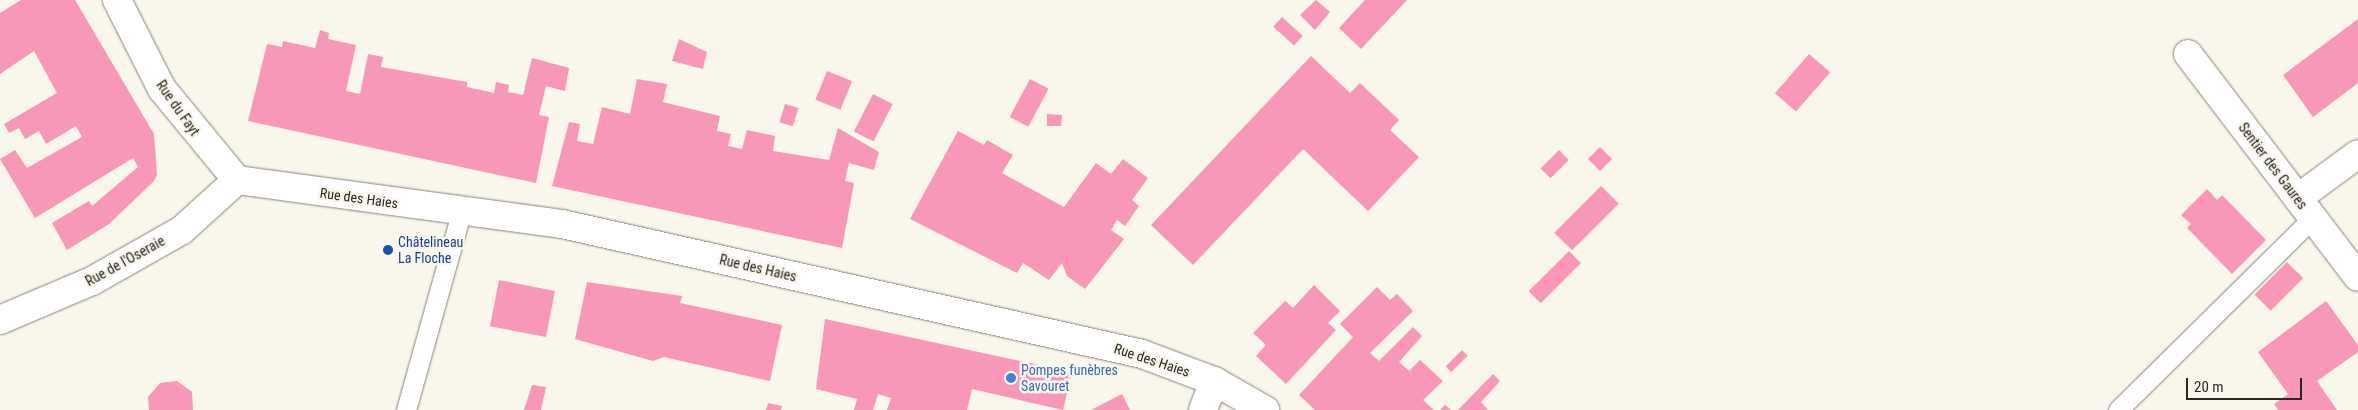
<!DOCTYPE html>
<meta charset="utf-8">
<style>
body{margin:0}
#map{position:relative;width:2358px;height:410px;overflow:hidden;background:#f9f6ec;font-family:"Roboto Condensed",sans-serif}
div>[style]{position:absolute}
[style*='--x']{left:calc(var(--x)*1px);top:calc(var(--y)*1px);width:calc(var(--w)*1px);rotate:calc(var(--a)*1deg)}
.building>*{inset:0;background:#f898b8;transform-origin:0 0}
.roads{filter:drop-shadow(0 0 1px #88857c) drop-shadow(0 0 1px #88857c)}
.service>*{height:19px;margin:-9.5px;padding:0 9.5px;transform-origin:9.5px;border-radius:9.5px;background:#fff}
.minor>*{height:28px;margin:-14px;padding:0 14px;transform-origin:14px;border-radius:14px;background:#fff}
.tertiary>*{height:28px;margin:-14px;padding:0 14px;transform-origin:14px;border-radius:14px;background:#fff}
.dots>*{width:14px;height:14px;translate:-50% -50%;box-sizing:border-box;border:2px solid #f9f6ec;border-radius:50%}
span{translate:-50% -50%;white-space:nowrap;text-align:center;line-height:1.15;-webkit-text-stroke:5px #f9f6ec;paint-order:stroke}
.street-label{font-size:14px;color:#282723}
.transit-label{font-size:14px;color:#164399}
.left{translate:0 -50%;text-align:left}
.shop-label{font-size:14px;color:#366cbe}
.scale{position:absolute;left:2186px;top:378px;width:116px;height:22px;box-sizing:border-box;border:2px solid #282723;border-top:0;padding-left:6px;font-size:15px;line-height:18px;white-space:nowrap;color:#282723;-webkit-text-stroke:4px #f9f6ec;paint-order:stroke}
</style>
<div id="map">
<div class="building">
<div style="clip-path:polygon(21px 0,75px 0,154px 134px,157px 175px,154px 181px,109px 224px,67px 250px,52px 223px,89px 201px,92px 206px,138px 167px,133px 158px,35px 218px,0 159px,15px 150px,27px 168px,82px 137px,76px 126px,46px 144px,39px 131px,25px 139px,19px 128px,9px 133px,4px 124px,57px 93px,34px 51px,0 74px,0 13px)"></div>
<div style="clip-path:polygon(1316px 0,1330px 12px,1315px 30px,1300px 15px)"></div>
<div style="clip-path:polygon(1365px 0,1407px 0,1361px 49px,1339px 28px)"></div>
<div style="left:1282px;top:17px;width:28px;height:13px;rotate:42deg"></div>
<div style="clip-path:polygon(2358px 19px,2358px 83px,2313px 117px,2283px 75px)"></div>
<div style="clip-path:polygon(320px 30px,329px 33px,328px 39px,356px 45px,346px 91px,360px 94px,368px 54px,383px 57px,381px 67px,467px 82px,467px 87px,494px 93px,496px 82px,509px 85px,508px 92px,523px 95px,532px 58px,569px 68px,565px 91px,546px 86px,539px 115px,549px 117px,536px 183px,248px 121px,267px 44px,282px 47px,283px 41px,315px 48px)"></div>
<div style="clip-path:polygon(679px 39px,707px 52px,703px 69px,672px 61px)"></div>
<div style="left:1809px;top:54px;width:28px;height:52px;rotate:41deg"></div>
<div style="clip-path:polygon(1311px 56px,1350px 93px,1360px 83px,1399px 120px,1390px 130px,1419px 157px,1368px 211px,1303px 149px,1193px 265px,1151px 225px)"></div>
<div style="left:827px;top:71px;width:27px;height:31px;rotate:22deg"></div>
<div style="clip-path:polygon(637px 79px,667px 84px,663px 102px,720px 116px,717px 131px,731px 134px,728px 146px,742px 149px,747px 130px,775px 136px,773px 151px,829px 160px,838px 128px,879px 152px,874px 170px,849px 163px,845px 181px,854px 183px,842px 248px,552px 186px,569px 122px,580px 124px,577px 141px,593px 144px,602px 107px,630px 114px)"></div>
<div style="left:1030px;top:79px;width:21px;height:43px;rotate:28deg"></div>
<div style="left:873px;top:94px;width:22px;height:42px;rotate:27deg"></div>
<div style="left:785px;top:104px;width:14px;height:19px;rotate:17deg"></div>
<div style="clip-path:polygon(1047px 114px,1062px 115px,1061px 126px,1047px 126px)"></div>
<div style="clip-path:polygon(958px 131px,984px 145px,987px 140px,1013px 155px,1002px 173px,1064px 207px,1096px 163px,1111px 174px,1123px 159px,1148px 178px,1132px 200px,1139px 206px,1125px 226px,1117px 220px,1111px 230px,1124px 239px,1085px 289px,1067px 276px,1062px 263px,1049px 280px,1023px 263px,1017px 273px,910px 219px)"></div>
<div style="left:1600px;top:147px;width:17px;height:17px;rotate:45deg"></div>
<div style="left:1559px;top:150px;width:14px;height:26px;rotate:45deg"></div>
<div style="left:1601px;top:186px;width:25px;height:66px;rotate:45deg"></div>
<div style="clip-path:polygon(2207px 189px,2217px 200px,2222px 195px,2266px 240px,2232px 274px,2187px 228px,2191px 224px,2181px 215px)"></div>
<div style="left:1569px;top:251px;width:17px;height:57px;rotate:45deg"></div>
<div style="left:2287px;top:262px;width:23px;height:46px;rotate:45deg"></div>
<div style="left:499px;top:280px;width:57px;height:47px;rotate:11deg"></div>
<div style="clip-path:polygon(587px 282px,682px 296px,680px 303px,782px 325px,770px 381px,664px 357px,653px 361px,575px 339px)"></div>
<div style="clip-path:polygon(1314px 285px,1340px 311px,1328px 323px,1336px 330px,1286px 384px,1256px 356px,1266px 345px,1253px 333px,1285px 301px,1293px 308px)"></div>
<div style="clip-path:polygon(1377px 287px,1390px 300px,1397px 294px,1413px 311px,1370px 353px,1379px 361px,1413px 327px,1422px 336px,1399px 362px,1409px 371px,1420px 360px,1443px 381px,1423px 400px,1434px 410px,1315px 410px,1299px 395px,1353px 337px,1340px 324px)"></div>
<div style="clip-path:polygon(2326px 301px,2358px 345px,2358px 352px,2317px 381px,2337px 410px,2278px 410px,2274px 404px,2288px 394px,2258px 352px)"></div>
<div style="clip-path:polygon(825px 319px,1072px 372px,1063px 410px,972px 389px,967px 410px,887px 410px,891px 398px,878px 394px,873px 410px,854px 410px,857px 399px,816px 389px)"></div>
<div style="left:1462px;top:350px;width:8px;height:23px;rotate:45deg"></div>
<div style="clip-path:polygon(1493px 374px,1500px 381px,1481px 402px,1488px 410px,1458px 410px)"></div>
<div style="clip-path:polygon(177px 381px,192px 392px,193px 410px,149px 410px,148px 397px,160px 383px)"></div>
<div style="clip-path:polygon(532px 385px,546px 387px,541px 410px,524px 410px)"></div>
<div style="clip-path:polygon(1122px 394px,1130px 410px,1091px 410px)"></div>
<div style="clip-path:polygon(768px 403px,782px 406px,781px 410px,766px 410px)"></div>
<div style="clip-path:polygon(1445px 405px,1451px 410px,1440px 410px)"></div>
</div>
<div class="roads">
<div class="service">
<div style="--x:406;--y:410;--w:208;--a:-74.4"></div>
<div style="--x:2118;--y:410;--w:274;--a:-44.6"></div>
</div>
<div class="minor">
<div style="--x:2188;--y:54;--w:280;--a:52.7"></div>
<div style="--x:2298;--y:198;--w:74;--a:-36.3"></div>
<div style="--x:0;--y:320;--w:100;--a:-23"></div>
<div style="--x:92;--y:281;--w:103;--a:-29.5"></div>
<div style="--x:182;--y:230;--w:74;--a:-42.3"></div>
<div style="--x:1203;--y:410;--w:31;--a:-69"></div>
</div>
<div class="tertiary">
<div style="--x:117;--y:0;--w:100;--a:63.2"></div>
<div style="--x:162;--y:89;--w:118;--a:50.5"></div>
<div style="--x:237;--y:180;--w:328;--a:7.7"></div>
<div style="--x:562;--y:224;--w:594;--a:12.63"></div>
<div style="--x:1142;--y:354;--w:77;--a:20.6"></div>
<div style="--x:1214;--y:381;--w:59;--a:29.6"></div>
</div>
</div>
<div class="dots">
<div style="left:388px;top:250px;background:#1a4fb4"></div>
<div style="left:1011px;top:378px;background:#3f7fe0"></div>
</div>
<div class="street-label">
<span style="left:178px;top:108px;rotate:55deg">Rue du Fayt</span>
<span style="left:2273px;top:166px;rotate:53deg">Sentier des Gaures</span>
<span style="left:359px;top:198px;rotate:8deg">Rue des Haies</span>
<span style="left:125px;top:261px;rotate:-29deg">Rue de l'Oseraie</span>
<span style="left:758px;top:268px;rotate:13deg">Rue des Haies</span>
<span style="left:1152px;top:360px;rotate:18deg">Rue des Haies</span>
</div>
<div class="transit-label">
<span class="left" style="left:398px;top:250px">Châtelineau<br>La Floche</span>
</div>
<div class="shop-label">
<span class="left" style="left:1021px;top:378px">Pompes funèbres<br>Savouret</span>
</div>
<div class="scale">20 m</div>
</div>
